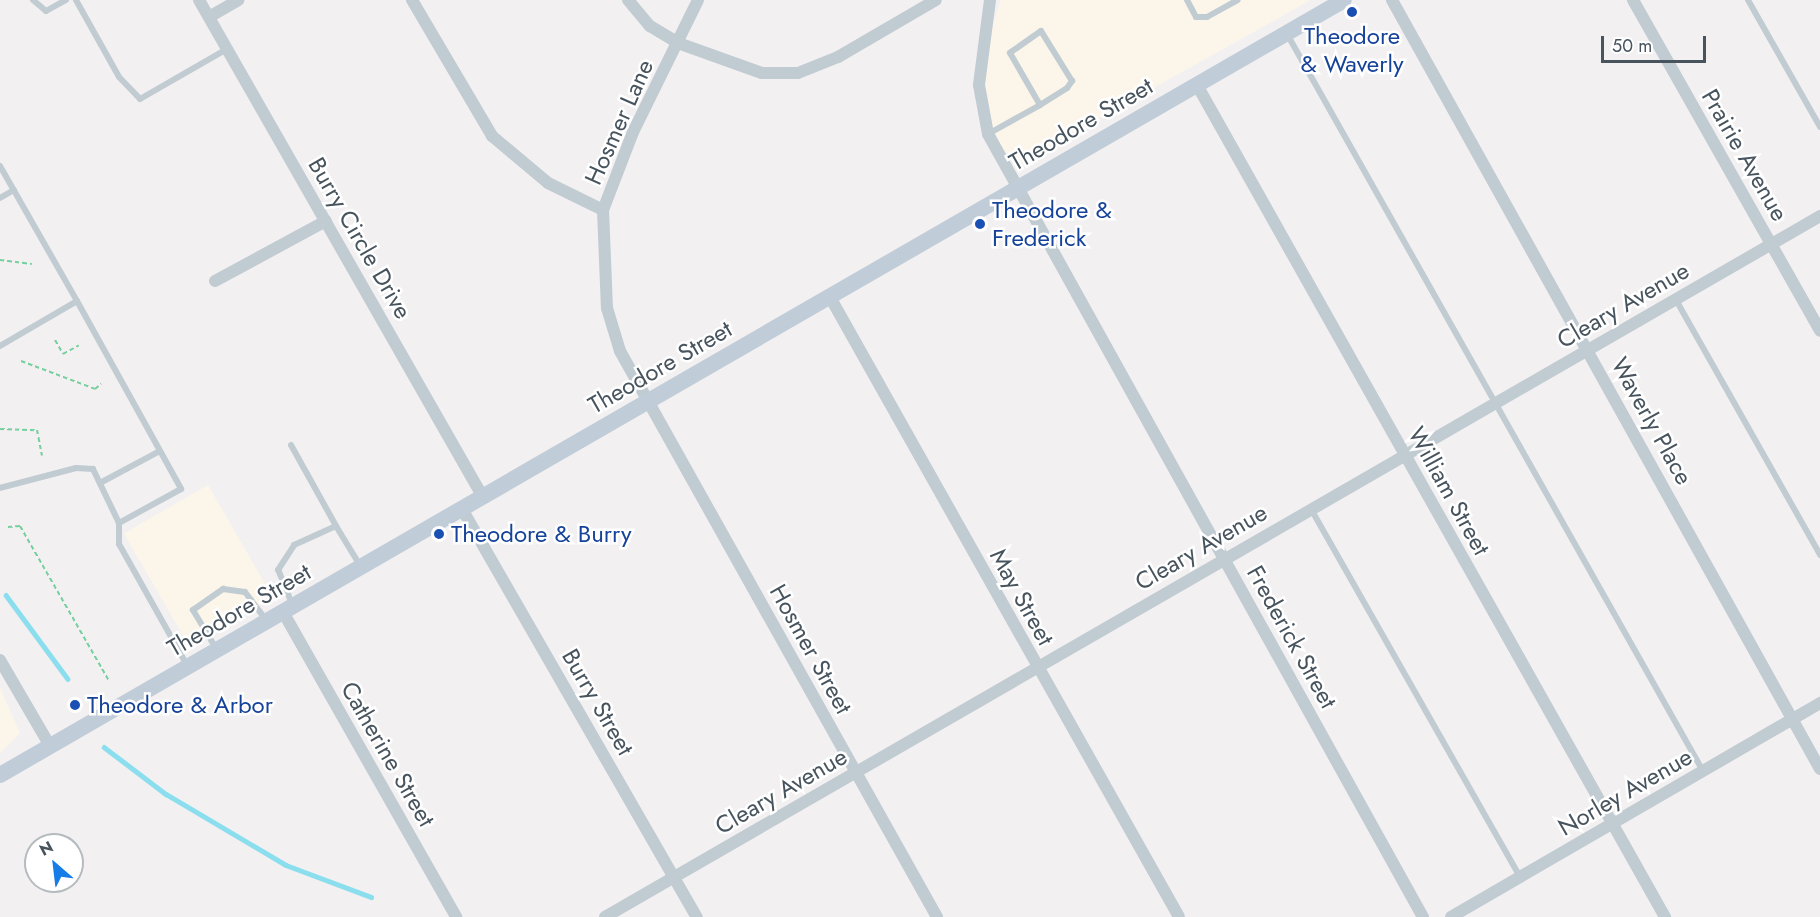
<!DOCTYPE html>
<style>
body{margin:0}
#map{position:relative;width:1820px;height:917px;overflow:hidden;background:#f2f0f0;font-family:Jost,sans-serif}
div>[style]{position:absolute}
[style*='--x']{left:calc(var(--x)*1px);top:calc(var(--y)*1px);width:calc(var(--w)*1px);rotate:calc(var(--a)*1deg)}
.commercial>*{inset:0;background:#fcf6ea;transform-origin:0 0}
.stream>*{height:4.5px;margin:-2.25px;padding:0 2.25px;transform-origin:2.25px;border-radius:2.25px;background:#8adeee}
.path>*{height:2px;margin-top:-1px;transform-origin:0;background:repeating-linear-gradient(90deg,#75cf9e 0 4.5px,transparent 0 7.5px)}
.service>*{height:6px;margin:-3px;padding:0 3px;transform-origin:3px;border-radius:3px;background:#c0cbd2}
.minor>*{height:12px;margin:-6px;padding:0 6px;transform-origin:6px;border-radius:6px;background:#c0cbd2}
.secondary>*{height:16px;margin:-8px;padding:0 8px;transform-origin:8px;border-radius:8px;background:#c0ccd7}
.dots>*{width:16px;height:16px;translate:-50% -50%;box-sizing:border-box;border:3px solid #fff;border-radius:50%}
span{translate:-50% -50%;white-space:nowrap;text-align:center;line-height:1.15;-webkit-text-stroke:5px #fff;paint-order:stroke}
.transit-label{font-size:24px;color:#164399}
.left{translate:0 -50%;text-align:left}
.street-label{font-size:24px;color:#47545e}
.north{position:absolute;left:24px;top:833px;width:60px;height:60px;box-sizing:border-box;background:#fff;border:2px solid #b5bbbf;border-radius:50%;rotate:332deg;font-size:16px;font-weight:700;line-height:24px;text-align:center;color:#47545e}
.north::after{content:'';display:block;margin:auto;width:21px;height:27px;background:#167ce7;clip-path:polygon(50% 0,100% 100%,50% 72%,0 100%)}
.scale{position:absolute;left:1601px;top:36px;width:105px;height:27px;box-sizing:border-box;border:3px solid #47545e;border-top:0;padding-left:8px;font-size:18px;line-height:21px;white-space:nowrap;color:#47545e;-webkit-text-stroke:4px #fff;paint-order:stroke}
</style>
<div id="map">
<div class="commercial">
<div style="clip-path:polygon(1001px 0,1311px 0,1019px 163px,995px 142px,984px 94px,988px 40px)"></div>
<div style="left:208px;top:485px;width:130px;height:97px;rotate:60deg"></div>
<div style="clip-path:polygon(0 688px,20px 733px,0 753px)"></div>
</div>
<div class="stream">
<div style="--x:6;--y:595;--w:104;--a:53.6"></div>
<div style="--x:104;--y:747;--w:78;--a:37.2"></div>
<div style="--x:166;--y:794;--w:139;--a:30.6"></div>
<div style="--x:286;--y:865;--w:91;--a:20.6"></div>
</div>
<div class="path">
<div style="--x:0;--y:260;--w:32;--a:7"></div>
<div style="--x:55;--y:340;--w:16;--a:60"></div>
<div style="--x:63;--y:354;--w:18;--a:-29"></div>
<div style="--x:21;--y:361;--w:79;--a:20.7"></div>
<div style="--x:95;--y:389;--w:8;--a:-40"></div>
<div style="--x:0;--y:429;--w:37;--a:2"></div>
<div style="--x:37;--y:430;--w:26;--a:79"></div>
<div style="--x:8;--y:527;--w:12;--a:-5"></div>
<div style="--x:20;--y:526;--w:177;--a:60.1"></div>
</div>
<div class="service">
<div style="--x:33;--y:0;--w:17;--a:40"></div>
<div style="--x:46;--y:11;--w:23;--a:-29"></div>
<div style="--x:76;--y:0;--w:88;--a:60.8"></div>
<div style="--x:119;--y:77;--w:30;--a:46"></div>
<div style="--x:140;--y:99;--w:100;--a:-29.9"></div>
<div style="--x:1187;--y:0;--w:19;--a:62"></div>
<div style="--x:1196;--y:17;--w:11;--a:0"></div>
<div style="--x:1207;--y:17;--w:35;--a:-29"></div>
<div style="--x:1748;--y:0;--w:146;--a:60.4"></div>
<div style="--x:1287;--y:34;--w:846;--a:60.56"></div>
<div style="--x:988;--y:134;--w:60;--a:-29.1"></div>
<div style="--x:1040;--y:105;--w:32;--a:-32"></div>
<div style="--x:1067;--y:88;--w:9;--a:-54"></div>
<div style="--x:1072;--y:81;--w:59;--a:-121.8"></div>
<div style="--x:1041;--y:31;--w:38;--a:145"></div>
<div style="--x:1010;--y:53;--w:60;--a:60"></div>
<div style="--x:0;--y:166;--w:155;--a:60.3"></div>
<div style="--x:0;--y:198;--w:16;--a:-30"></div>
<div style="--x:1676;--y:300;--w:293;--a:60.5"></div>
<div style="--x:0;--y:346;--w:89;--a:-30.3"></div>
<div style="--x:77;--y:301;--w:215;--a:61"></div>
<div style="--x:181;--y:489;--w:71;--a:151.3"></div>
<div style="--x:119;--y:523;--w:60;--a:-115.7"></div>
<div style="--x:93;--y:469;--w:17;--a:-177"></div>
<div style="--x:76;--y:468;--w:79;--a:165.3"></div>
<div style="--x:291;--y:445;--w:93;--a:60.9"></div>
<div style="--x:100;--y:483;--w:68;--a:-28.1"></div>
<div style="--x:1311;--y:509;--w:423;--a:60.4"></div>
<div style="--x:119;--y:523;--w:21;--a:90"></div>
<div style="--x:119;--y:544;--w:141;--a:60.7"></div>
<div style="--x:292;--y:604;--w:37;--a:-112"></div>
<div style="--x:278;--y:570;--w:30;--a:-57"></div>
<div style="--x:294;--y:545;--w:46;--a:-24.3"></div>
<div style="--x:336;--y:526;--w:48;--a:58.6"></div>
<div style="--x:217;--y:650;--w:47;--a:-121"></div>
<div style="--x:193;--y:610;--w:37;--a:-35"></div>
<div style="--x:223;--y:589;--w:22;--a:8"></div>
<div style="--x:245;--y:592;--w:34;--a:53"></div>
</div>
<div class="minor">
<div style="--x:199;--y:0;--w:572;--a:60.26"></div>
<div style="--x:412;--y:0;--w:158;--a:59.5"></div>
<div style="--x:492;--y:136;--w:73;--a:40"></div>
<div style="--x:548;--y:183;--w:61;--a:26.1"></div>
<div style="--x:628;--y:0;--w:34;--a:50"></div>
<div style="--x:650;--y:26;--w:33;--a:31"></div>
<div style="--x:678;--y:43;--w:89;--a:19.7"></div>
<div style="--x:762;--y:73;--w:36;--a:0"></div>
<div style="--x:798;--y:73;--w:43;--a:-21.8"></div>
<div style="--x:838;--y:57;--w:113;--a:-30.2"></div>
<div style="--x:698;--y:0;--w:147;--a:116.2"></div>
<div style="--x:633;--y:132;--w:84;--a:111"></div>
<div style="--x:603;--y:210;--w:98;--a:87.7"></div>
<div style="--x:607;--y:308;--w:45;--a:73.2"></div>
<div style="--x:620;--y:351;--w:649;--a:60.75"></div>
<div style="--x:990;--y:0;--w:86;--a:97.4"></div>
<div style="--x:979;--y:85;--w:50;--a:79.6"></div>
<div style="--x:988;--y:134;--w:896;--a:60.95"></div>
<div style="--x:1392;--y:0;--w:880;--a:60.9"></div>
<div style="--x:1633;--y:0;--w:380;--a:60.5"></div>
<div style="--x:209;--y:17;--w:34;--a:-30"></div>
<div style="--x:1197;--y:85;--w:955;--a:60.64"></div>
<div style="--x:215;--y:281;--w:126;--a:-28.4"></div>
<div style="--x:830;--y:297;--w:711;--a:60.62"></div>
<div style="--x:462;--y:509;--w:471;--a:60.1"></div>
<div style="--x:283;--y:612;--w:351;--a:60.4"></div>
<div style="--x:0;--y:660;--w:99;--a:59.8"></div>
<div style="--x:605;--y:917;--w:1403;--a:-29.98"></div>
<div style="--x:1451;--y:917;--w:427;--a:-30.1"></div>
</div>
<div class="secondary">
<div style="--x:0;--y:775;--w:1551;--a:-29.97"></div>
</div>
<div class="dots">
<div style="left:1352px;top:12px;background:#1a4fb4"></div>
<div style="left:980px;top:224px;background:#1a4fb4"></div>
<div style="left:439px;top:534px;background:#1a4fb4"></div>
<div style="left:75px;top:705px;background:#1a4fb4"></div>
</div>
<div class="transit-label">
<span style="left:1352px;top:50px">Theodore<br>&amp; Waverly</span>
<span class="left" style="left:992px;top:224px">Theodore &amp;<br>Frederick</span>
<span class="left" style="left:451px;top:534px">Theodore &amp; Burry</span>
<span class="left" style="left:87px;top:705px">Theodore &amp; Arbor</span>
</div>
<div class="street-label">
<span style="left:619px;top:122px;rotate:-66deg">Hosmer Lane</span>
<span style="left:1081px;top:124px;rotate:-30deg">Theodore Street</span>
<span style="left:1745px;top:155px;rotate:60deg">Prairie Avenue</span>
<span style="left:360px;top:238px;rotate:60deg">Burry Circle Drive</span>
<span style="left:1623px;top:305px;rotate:-30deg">Cleary Avenue</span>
<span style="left:660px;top:367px;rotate:-30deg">Theodore Street</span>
<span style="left:1652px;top:421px;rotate:61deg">Waverly Place</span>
<span style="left:1449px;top:491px;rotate:61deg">William Street</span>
<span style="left:1201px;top:547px;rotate:-30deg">Cleary Avenue</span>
<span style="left:1022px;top:597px;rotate:61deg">May Street</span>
<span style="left:239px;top:610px;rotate:-30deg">Theodore Street</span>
<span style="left:1292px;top:637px;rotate:61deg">Frederick Street</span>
<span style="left:811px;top:649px;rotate:61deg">Hosmer Street</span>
<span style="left:598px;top:702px;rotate:60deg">Burry Street</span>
<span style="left:388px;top:754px;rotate:60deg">Catherine Street</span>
<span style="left:781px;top:791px;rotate:-30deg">Cleary Avenue</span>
<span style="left:1625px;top:792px;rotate:-30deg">Norley Avenue</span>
</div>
<div class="north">N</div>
<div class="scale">50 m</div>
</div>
